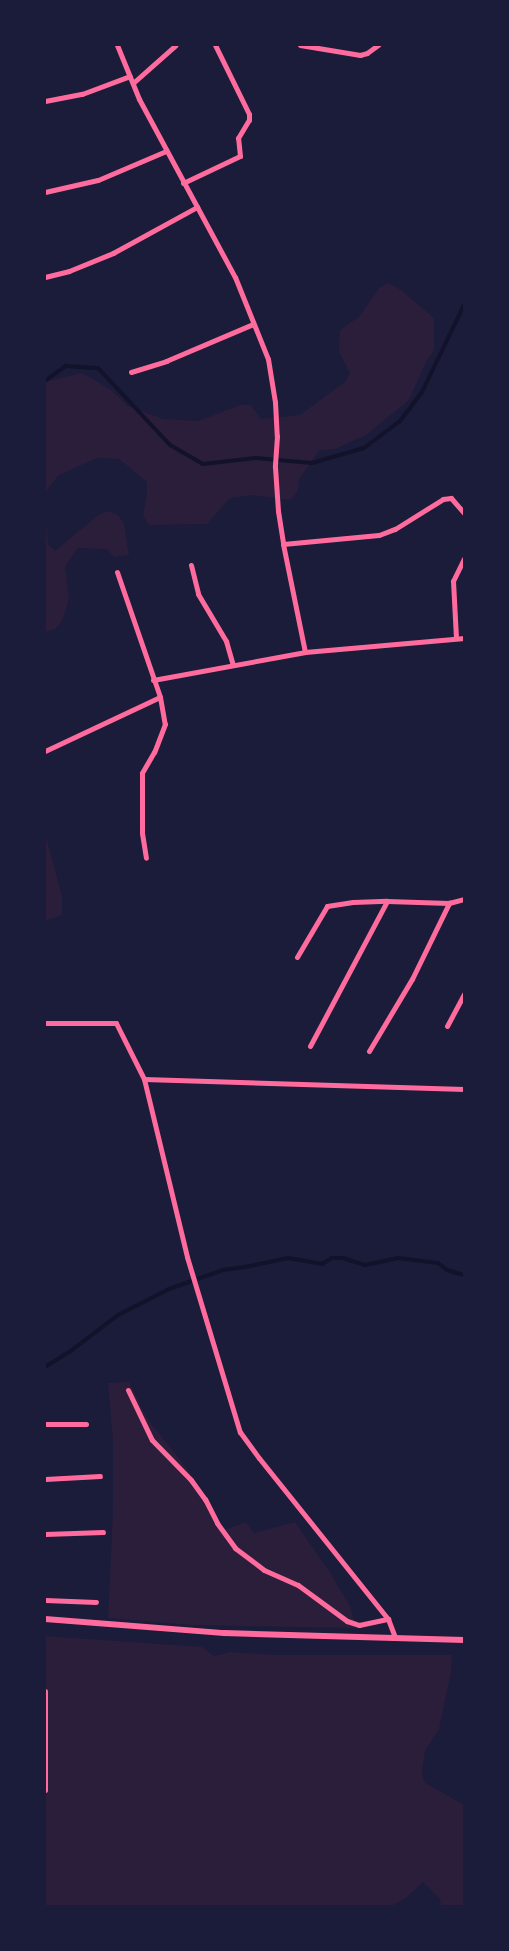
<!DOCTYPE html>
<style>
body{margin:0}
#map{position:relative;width:509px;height:1951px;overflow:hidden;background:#1b1b3a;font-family:Mulish,sans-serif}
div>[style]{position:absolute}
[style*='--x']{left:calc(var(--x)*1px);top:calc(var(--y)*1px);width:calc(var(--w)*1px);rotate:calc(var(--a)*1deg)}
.green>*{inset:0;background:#2a1e3b}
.stream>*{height:4px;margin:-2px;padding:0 2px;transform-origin:2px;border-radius:2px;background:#12122b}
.minor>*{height:5px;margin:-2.5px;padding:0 2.5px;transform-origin:2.5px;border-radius:2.5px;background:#ff6b9d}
.tertiary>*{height:6px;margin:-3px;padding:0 3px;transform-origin:3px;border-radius:3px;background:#ff6b9d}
span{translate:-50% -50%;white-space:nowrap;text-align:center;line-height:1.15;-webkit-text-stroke:4.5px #1b1b3a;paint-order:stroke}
.frame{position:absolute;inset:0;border:46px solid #1b1b3a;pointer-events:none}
</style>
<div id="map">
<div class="green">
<div style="clip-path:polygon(388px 283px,401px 290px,434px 318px,434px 351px,427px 360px,409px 400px,366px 435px,335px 449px,319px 451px,299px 479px,298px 490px,291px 500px,252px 495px,230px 498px,207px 524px,149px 525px,143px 516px,147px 493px,147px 482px,119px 459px,97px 458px,59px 475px,46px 491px,45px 503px,45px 382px,82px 373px,110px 389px,128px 406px,163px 419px,199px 421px,240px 405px,251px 405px,261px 419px,300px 415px,345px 382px,350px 373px,339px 352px,340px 330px,360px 316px,379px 288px)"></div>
<div style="clip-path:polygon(107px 511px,118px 515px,124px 524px,129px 555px,114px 557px,107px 549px,78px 548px,65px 566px,69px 599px,62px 621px,55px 629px,45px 632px,45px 515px,48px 544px,55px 551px,97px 516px)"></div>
<div style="clip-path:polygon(45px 833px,62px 896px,62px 915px,45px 921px)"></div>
<div style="clip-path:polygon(129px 1382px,148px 1420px,182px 1462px,210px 1503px,224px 1530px,246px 1522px,254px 1533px,295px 1522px,331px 1574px,351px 1608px,355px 1628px,191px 1625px,108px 1618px,113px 1513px,113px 1440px,108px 1383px)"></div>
<div style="clip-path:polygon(45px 1636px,202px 1647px,214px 1656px,231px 1652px,276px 1655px,452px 1655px,451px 1672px,439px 1729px,425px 1751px,422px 1771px,424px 1782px,464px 1805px,464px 1906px,441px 1906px,440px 1899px,423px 1882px,406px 1898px,392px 1906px,45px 1906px)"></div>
</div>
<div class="stream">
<div style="--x:45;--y:381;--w:26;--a:-36"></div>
<div style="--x:66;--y:366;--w:32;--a:4"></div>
<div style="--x:98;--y:368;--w:105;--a:46.9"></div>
<div style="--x:170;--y:445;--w:38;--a:30"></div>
<div style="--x:203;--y:464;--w:53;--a:-6.5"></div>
<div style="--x:256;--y:458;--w:56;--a:5.1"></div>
<div style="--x:312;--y:463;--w:54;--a:-16.1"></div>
<div style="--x:364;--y:448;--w:45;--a:-36.9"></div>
<div style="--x:400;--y:421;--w:36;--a:-53"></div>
<div style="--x:422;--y:392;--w:97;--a:-64.2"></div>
<div style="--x:45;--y:1367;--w:32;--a:-32"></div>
<div style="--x:72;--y:1350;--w:58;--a:-37.3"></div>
<div style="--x:118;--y:1315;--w:57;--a:-27"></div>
<div style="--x:169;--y:1289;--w:57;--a:-19.4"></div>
<div style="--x:223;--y:1270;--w:22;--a:-8"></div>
<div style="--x:245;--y:1267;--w:44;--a:-11.8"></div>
<div style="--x:288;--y:1258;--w:35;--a:10"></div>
<div style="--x:322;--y:1264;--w:12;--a:-31"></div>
<div style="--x:332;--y:1258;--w:11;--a:0"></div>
<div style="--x:343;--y:1258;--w:23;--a:18"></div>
<div style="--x:365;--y:1265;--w:34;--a:-12"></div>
<div style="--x:398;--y:1258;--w:40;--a:7.1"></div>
<div style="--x:438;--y:1263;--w:11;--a:38"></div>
<div style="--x:447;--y:1270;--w:18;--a:16"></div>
</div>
<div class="minor">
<div style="--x:117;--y:45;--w:58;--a:67.8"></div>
<div style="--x:139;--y:99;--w:202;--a:61.7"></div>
<div style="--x:235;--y:277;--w:88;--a:68.1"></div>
<div style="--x:268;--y:359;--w:44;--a:80.8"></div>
<div style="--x:275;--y:402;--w:34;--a:87"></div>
<div style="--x:277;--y:436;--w:31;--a:94"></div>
<div style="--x:275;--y:467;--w:44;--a:86.1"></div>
<div style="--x:278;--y:511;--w:33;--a:81"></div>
<div style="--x:283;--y:544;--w:110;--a:78.5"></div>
<div style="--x:305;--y:652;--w:160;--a:-5"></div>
<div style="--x:300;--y:45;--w:61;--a:9.5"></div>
<div style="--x:360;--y:55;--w:7;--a:-16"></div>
<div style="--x:367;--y:53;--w:14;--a:-36"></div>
<div style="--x:133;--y:83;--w:57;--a:-41.5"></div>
<div style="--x:45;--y:101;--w:38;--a:-11"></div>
<div style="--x:82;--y:94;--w:51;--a:-20.6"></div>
<div style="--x:183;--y:183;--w:63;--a:-25.3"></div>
<div style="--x:240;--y:156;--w:18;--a:-96"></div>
<div style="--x:238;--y:138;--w:21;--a:-59"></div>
<div style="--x:249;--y:120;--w:6;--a:-90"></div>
<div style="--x:249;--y:114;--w:77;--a:-116.2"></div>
<div style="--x:45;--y:192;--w:54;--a:-12.8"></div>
<div style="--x:98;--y:180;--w:74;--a:-23.1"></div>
<div style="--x:45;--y:277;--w:25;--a:-14"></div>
<div style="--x:69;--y:271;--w:48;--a:-22.2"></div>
<div style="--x:113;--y:253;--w:96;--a:-28.7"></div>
<div style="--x:131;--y:372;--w:37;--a:-17"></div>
<div style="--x:166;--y:361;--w:95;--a:-23"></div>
<div style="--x:283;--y:544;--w:96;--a:-5.4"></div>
<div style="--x:379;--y:535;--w:17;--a:-21"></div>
<div style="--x:395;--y:529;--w:57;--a:-32"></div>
<div style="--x:443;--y:499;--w:8;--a:-7"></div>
<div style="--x:451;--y:498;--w:20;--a:49"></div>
<div style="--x:191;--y:565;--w:30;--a:76"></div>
<div style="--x:198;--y:594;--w:55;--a:59.2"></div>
<div style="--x:226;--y:641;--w:25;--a:74"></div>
<div style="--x:117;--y:572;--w:132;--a:71"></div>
<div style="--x:160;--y:697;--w:27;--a:80"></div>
<div style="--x:165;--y:724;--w:30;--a:111"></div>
<div style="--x:154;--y:752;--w:24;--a:120"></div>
<div style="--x:142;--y:773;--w:60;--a:90"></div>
<div style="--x:142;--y:833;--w:25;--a:81"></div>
<div style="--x:456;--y:638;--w:57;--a:-93"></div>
<div style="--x:453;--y:581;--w:25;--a:-64"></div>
<div style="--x:153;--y:680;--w:155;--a:-10.4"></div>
<div style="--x:45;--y:751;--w:127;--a:-25.2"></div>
<div style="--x:297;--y:957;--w:59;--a:-59.5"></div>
<div style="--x:327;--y:906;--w:26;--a:-9"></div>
<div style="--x:353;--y:902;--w:34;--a:-2"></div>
<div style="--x:387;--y:901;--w:62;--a:1.8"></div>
<div style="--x:449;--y:903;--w:16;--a:-15"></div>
<div style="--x:45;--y:1023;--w:71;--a:0"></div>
<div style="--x:116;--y:1023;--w:63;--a:63.4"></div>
<div style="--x:144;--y:1079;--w:183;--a:76.4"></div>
<div style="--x:187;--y:1257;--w:183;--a:73.2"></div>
<div style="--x:240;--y:1432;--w:32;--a:54"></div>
<div style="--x:259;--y:1458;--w:206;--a:51.3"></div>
<div style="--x:447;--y:1026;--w:36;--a:-62"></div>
<div style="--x:310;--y:1046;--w:164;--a:-62"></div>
<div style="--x:369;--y:1051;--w:84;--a:-59.2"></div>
<div style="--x:412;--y:979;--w:85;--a:-64"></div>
<div style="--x:144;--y:1079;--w:320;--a:1.8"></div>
<div style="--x:128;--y:1390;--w:55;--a:64.4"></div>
<div style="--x:152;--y:1440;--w:56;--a:45.7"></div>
<div style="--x:191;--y:1480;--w:24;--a:54"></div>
<div style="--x:205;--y:1499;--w:27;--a:63"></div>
<div style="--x:217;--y:1523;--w:31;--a:54"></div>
<div style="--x:235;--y:1548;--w:36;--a:37"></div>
<div style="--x:264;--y:1570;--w:37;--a:24"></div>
<div style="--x:298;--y:1585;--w:61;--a:36.3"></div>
<div style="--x:347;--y:1621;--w:13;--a:18"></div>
<div style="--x:359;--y:1625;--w:30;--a:-12"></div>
<div style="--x:388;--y:1619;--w:19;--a:69"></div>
<div style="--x:45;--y:1424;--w:41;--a:0"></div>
<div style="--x:45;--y:1479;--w:55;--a:-3.1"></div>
<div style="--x:45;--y:1534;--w:58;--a:-2"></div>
<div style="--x:45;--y:1600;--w:51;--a:2.2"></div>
<div style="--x:45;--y:1691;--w:99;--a:90"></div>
</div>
<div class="tertiary">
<div style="--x:45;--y:1619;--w:180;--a:4.5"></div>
<div style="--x:224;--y:1633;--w:240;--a:1.7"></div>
</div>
<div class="frame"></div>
</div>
